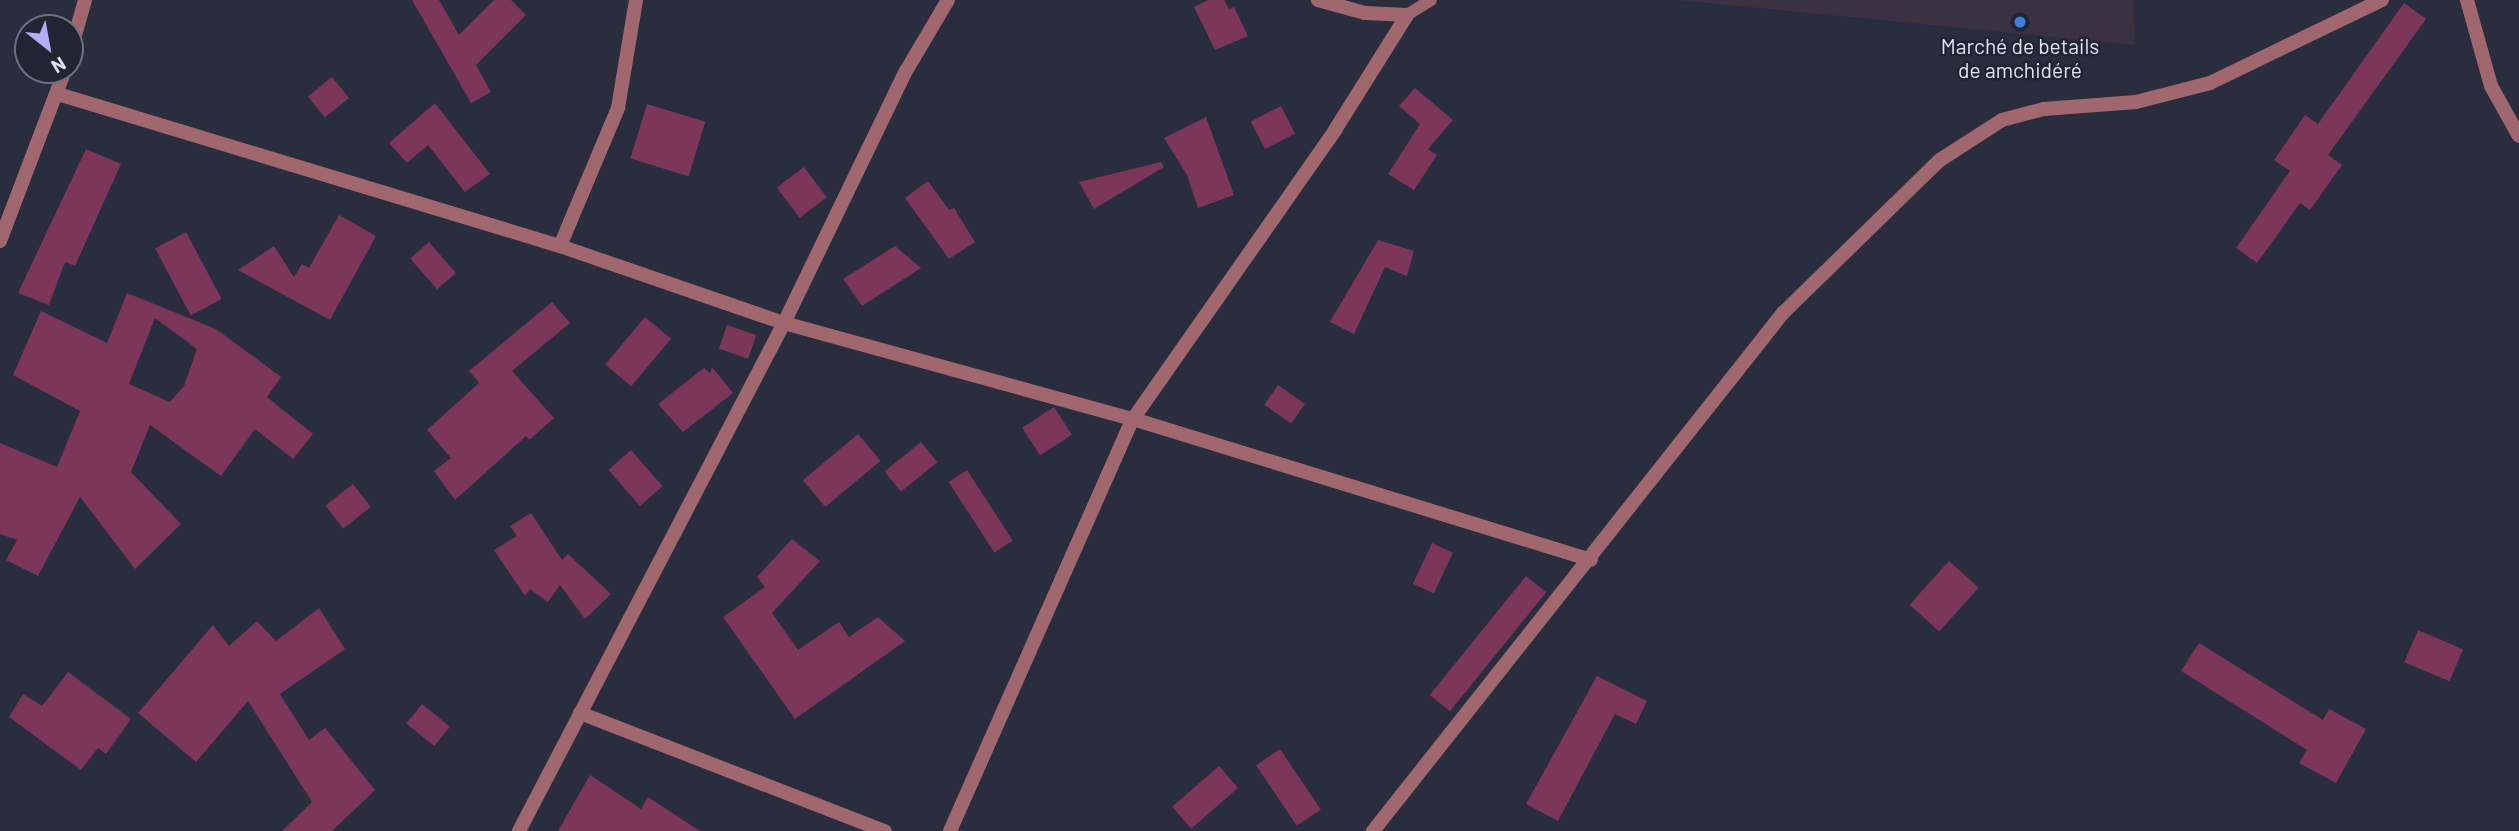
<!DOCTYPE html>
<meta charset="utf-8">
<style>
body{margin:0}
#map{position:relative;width:2519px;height:831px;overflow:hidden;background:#292d3e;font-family:Barlow,sans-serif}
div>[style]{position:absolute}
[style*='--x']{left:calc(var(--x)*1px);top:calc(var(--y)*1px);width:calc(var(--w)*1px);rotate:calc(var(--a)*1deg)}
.commercial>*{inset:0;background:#3a3242}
.building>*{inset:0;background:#7b365a;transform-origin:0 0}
.service>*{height:12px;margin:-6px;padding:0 6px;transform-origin:6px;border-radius:6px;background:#a0676f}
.minor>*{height:14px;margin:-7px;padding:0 7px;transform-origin:7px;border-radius:7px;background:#a0676f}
.tertiary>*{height:14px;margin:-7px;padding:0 7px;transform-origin:7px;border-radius:7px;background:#a0676f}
.dots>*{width:19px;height:19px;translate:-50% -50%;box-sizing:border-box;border:4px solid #202433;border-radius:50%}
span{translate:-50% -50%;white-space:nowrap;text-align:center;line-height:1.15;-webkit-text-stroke:5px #202433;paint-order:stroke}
.poi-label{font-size:21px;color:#e2e5f0}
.north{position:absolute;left:14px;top:14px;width:70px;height:70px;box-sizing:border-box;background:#202433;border:2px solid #6e717f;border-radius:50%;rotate:149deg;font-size:19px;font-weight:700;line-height:28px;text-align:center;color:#e2e5f0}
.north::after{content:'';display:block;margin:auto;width:24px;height:32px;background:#b3adf9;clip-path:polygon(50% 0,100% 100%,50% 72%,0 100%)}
</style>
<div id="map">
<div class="commercial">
<div style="clip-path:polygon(1677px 0,2133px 0,2135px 45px)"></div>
</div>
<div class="building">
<div style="clip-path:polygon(412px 0,439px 0,459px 35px,494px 0,511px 0,526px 15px,476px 65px,491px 92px,471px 103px)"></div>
<div style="clip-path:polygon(1208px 0,1224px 0,1229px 9px,1234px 7px,1248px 36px,1215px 50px,1194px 7px)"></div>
<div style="clip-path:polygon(2404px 3px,2426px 19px,2328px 155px,2342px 165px,2310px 210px,2300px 203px,2257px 263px,2236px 248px,2290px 171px,2274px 160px,2305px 115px,2318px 124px)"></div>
<div style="left:332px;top:77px;width:27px;height:31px;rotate:51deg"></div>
<div style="clip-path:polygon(1415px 88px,1453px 120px,1428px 149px,1437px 155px,1414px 190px,1388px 174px,1420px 124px,1399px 106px)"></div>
<div style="clip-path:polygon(435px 103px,490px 174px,465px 192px,428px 145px,407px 163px,389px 143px)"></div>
<div style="left:647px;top:104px;width:61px;height:57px;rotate:17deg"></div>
<div style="left:1281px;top:106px;width:31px;height:34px;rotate:63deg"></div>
<div style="clip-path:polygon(1206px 117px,1234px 195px,1198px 208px,1187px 175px,1164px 138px)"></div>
<div style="clip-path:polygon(86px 149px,121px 164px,75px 266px,65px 262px,49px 305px,18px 293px)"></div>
<div style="clip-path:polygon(1161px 162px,1164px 167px,1094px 209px,1079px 182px)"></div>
<div style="left:804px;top:167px;width:38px;height:34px;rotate:53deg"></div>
<div style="clip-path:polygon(928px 181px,949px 210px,954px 208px,975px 242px,949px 259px,905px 198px)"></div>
<div style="clip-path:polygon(339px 215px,376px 236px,330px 320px,238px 270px,274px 246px,294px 277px,302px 264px,309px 268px)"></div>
<div style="left:186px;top:232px;width:76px;height:35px;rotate:62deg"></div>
<div style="clip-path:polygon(1378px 240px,1414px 251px,1407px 276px,1385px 267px,1354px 334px,1330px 322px)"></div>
<div style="left:429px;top:242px;width:41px;height:25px;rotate:49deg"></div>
<div style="clip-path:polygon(895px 246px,921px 268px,862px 306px,843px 279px)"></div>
<div style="clip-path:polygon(evenodd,127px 293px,216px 329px,281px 377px,267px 397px,313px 434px,293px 459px,255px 429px,221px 476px,150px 425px,131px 472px,181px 524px,135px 569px,80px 497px,38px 576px,6px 560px,17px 540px,0 534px,0 443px,57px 467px,80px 411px,13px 375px,41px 311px,107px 343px,127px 293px,155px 318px,197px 349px,184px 386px,170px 402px,129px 384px,155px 318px)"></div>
<div style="clip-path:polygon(552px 302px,570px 323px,512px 371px,554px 418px,529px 440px,526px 436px,455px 500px,434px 471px,451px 458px,427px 430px,479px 383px,469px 371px)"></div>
<div style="left:645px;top:317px;width:34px;height:62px;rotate:40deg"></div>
<div style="left:727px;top:325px;width:31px;height:25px;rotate:19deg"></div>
<div style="clip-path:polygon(712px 367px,733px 393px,683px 432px,658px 404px,704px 368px,710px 373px)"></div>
<div style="left:1278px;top:385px;width:33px;height:24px;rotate:35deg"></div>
<div style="left:1054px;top:407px;width:33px;height:38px;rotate:57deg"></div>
<div style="left:858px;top:434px;width:35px;height:72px;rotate:50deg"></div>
<div style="left:921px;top:442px;width:26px;height:47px;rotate:51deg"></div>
<div style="left:631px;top:450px;width:48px;height:30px;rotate:49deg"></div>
<div style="left:967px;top:470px;width:84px;height:22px;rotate:57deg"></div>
<div style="left:353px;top:484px;width:29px;height:35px;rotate:52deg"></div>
<div style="clip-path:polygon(531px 513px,562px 560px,568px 554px,611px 594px,585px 619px,560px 585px,548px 602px,530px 589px,525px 596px,494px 550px,517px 536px,510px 526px)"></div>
<div style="clip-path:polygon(792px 539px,820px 561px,772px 613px,798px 650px,839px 622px,849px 637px,878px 617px,905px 641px,795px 719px,723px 617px,765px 587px,757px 577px)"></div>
<div style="left:1432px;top:543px;width:23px;height:45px;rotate:25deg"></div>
<div style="left:1949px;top:561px;width:40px;height:59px;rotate:42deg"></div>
<div style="left:1526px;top:576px;width:26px;height:153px;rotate:39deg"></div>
<div style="clip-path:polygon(319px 608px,345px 649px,280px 694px,309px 740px,325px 728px,375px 790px,332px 831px,282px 831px,312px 802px,248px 701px,196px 762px,138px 713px,213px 625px,229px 646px,257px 621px,276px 641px)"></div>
<div style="left:2418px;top:630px;width:49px;height:35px;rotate:23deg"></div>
<div style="clip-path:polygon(2199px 643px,2323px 720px,2329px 709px,2366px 729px,2336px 783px,2299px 763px,2307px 750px,2181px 671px)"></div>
<div style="clip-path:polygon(68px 672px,131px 719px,106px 754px,98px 748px,81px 770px,9px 717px,23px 694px,42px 706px)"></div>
<div style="clip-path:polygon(1597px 676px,1647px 701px,1636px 724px,1615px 714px,1558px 821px,1526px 804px)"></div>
<div style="left:422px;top:704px;width:36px;height:25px;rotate:39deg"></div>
<div style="left:1280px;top:749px;width:73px;height:29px;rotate:56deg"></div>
<div style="left:1219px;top:766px;width:29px;height:62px;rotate:49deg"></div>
<div style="clip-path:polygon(590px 775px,641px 809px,648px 797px,700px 831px,558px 831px)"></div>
</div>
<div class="service">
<div style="--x:1407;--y:15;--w:28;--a:-32"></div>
</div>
<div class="minor">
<div style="--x:2467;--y:0;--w:89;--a:74.4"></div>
<div style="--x:2491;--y:86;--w:57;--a:60.8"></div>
<div style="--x:58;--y:94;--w:525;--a:16.85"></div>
<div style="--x:560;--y:246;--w:237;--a:19"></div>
<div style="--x:784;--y:323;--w:362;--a:15.4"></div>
<div style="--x:1133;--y:419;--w:479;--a:17.1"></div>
<div style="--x:560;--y:246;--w:150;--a:-67.2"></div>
<div style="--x:618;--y:108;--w:109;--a:-80.5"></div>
<div style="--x:580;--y:713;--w:327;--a:21.2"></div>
<div style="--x:519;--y:831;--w:573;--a:-62.45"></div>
<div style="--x:784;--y:323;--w:280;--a:-64.2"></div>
<div style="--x:906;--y:71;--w:82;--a:-59.4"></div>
<div style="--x:950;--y:831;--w:451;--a:-66.1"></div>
<div style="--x:1133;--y:419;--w:353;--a:-55"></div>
<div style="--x:1335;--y:130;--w:136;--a:-57.9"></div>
<div style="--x:1407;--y:15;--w:42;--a:-177.3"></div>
<div style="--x:1365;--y:13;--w:49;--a:-164.5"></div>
<div style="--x:1373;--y:831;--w:661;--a:-51.64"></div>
<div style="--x:1783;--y:313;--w:219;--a:-44.3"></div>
<div style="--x:1940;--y:160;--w:74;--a:-32.8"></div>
<div style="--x:2002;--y:120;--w:43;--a:-14.7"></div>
<div style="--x:2044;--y:109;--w:92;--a:-4.4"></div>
<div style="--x:2136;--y:102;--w:76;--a:-14.4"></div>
<div style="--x:2210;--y:83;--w:191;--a:-25.8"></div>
</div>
<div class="tertiary">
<div style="--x:70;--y:53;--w:55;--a:-74.2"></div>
<div style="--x:0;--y:241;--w:183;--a:-69.2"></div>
</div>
<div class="dots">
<div style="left:2020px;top:22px;background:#3f7fe0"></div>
</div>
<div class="poi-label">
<span style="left:2020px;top:58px">Marché de betails<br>de amchidéré</span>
</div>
<div class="north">N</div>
</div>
